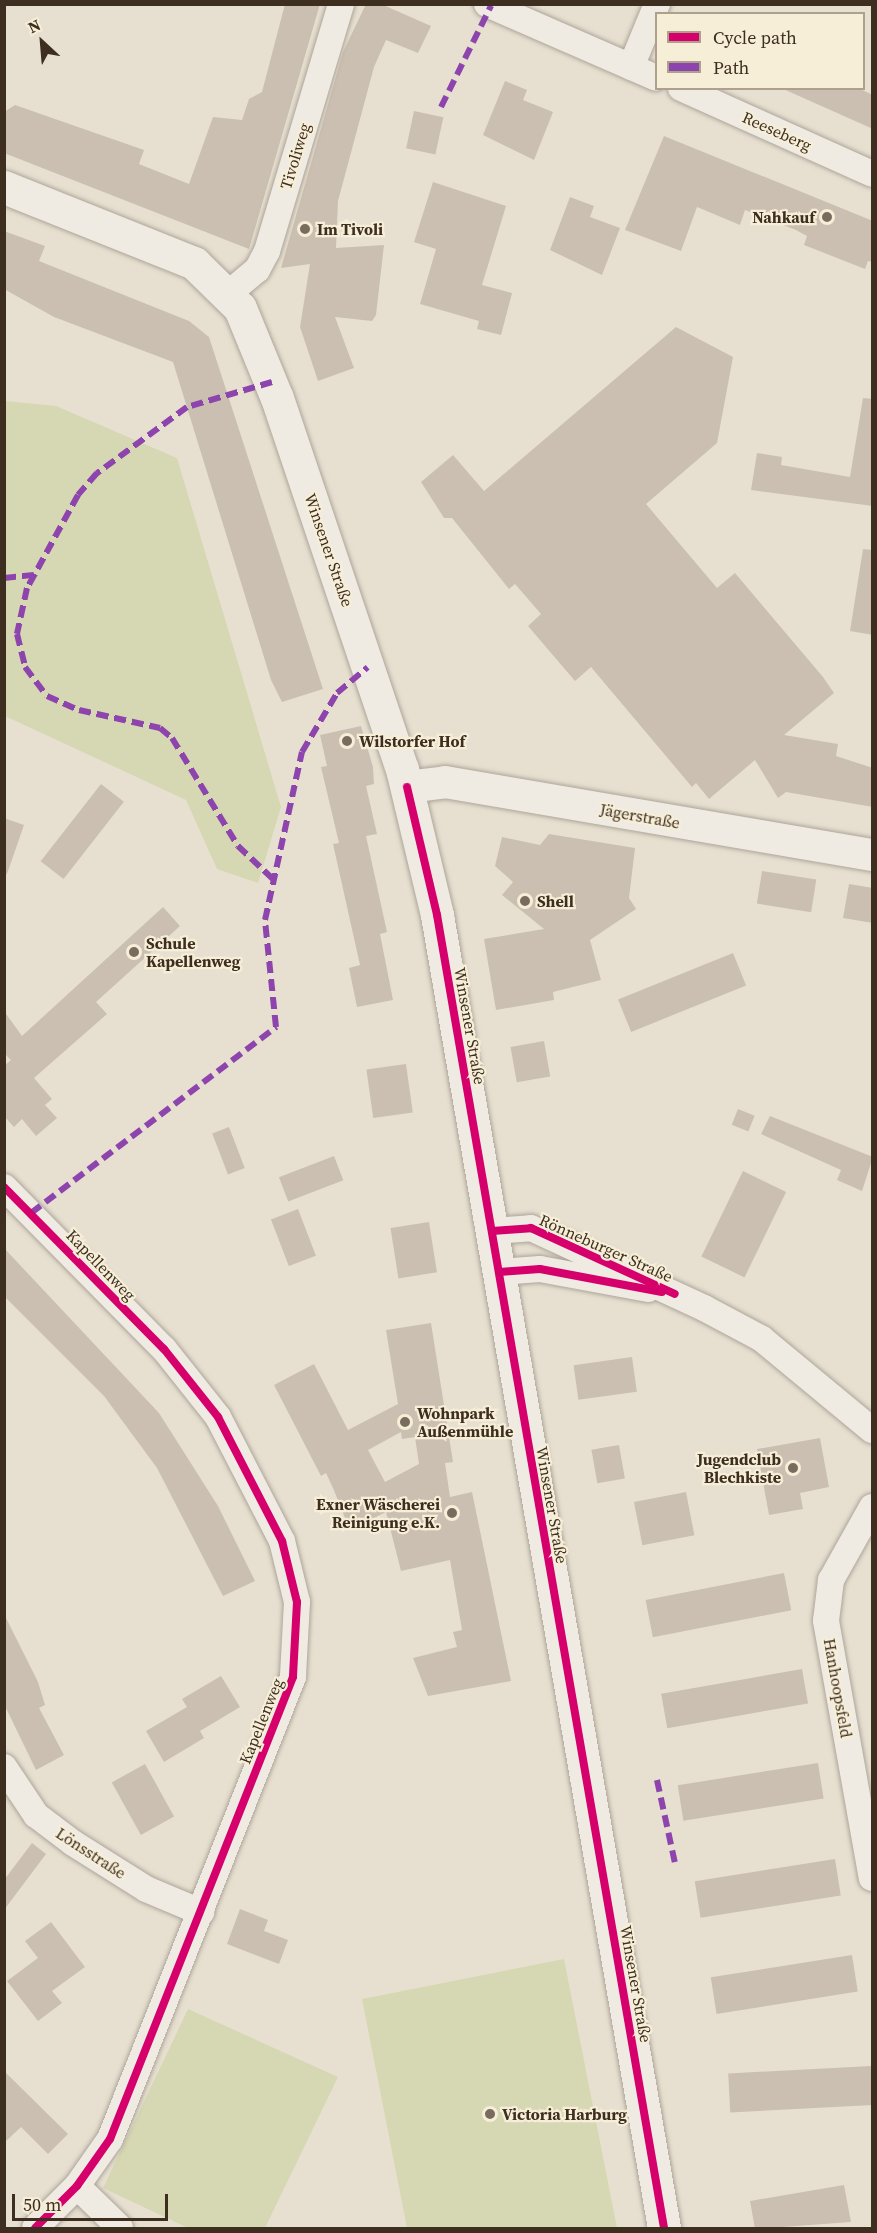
<!DOCTYPE html>
<meta charset="utf-8">
<style>
body{margin:0}
#map{position:relative;width:877px;height:2233px;overflow:hidden;background:#e7e0d1;font-family:"Source Serif 4",serif}
div>[style]{position:absolute}
[style*='--x']{left:calc(var(--x)*1px);top:calc(var(--y)*1px);width:calc(var(--w)*1px);rotate:calc(var(--a)*1deg)}
.green>*{inset:0;background:#d6d7b3}
.building>*{inset:0;background:#cbbfb2;transform-origin:0 0}
.roads{filter:drop-shadow(0 0 2px #ada599) drop-shadow(0 0 2px #ada599)}
.minor>*{height:26px;margin:-13px;padding:0 13px;transform-origin:13px;border-radius:13px;background:#efebe3}
.tertiary>*{height:32px;margin:-16px;padding:0 16px;transform-origin:16px;border-radius:16px;background:#efebe3}
.secondary>*{height:33px;margin:-16.5px;padding:0 16.5px;transform-origin:16.5px;border-radius:16.5px;background:#efebe3}
.quiet>*{height:6px;margin-top:-3px;transform-origin:0;background:repeating-linear-gradient(90deg,#8e44ad 0 12px,transparent 0 18px)}
.cycleway>*{height:8px;margin:-4px;padding:0 4px;transform-origin:4px;border-radius:4px;background:#d6006c}
.dots>*{width:16px;height:16px;translate:-50% -50%;box-sizing:border-box;border:3px solid #f7eed8;border-radius:50%}
span{translate:-50% -50%;white-space:nowrap;text-align:center;line-height:1.15;-webkit-text-stroke:4.5px #f7eed8;paint-order:stroke}
.street-label{font-size:16px;color:#3d2e20}
.poi-label{font-size:16px;color:#3d2e20;font-weight:700}
.right{translate:-100% -50%;text-align:right}
.left{translate:0 -50%;text-align:left}
.frame{position:absolute;inset:0;border:6px solid #3d2e20;pointer-events:none}
.legend{position:absolute;left:655px;top:12px;width:210px;height:78px;box-sizing:border-box;background:#f7eed8;border:2px solid #ada18e;margin:0;padding:8px 10px;list-style:none;font-size:18px;color:#3d2e20}
.legend li{display:flex;align-items:center;gap:12px;height:30px}
.legend b{width:30px;border:2px solid #ada18e}
.north{position:absolute;left:12px;top:12px;width:60px;height:60px;-webkit-text-stroke:4px #f7eed8;paint-order:stroke;rotate:334deg;font-size:16px;font-weight:700;line-height:24px;text-align:center;color:#3d2e20}
.north::after{content:'';display:block;margin:auto;width:21px;height:27px;background:#3d2e20;clip-path:polygon(50% 0,100% 100%,50% 72%,0 100%)}
.scale{position:absolute;left:12px;top:2194px;width:156px;height:27px;box-sizing:border-box;border:3px solid #3d2e20;border-top:0;padding-left:8px;font-size:18px;line-height:21px;white-space:nowrap;color:#3d2e20;-webkit-text-stroke:4px #f7eed8;paint-order:stroke}
</style>
<div id="map">
<div class="green">
<div style="clip-path:polygon(5px 401px,56px 406px,177px 458px,281px 807px,258px 883px,217px 869px,186px 800px,5px 716px)"></div>
<div style="clip-path:polygon(564px 1959px,617px 2228px,407px 2228px,362px 1999px)"></div>
<div style="clip-path:polygon(188px 2009px,338px 2077px,265px 2228px,188px 2228px,103px 2188px)"></div>
</div>
<div class="building">
<div style="clip-path:polygon(285px 4px,320px 4px,249px 249px,4px 153px,4px 112px,15px 105px,144px 150px,139px 164px,189px 184px,213px 117px,242px 120px,249px 99px,262px 92px)"></div>
<div style="clip-path:polygon(366px 4px,381px 4px,431px 26px,418px 53px,386px 40px,374px 67px,338px 201px,336px 248px,384px 245px,376px 315px,372px 321px,335px 317px,354px 368px,318px 381px,300px 327px,310px 264px,281px 268px,343px 52px)"></div>
<div style="clip-path:polygon(505px 81px,527px 90px,523px 100px,553px 112px,534px 160px,483px 135px)"></div>
<div style="clip-path:polygon(781px 88px,858px 88px,873px 95px,873px 129px)"></div>
<div style="left:414px;top:111px;width:30px;height:38px;rotate:12deg"></div>
<div style="clip-path:polygon(664px 136px,873px 221px,873px 262px,868px 261px,865px 269px,804px 245px,807px 236px,796px 230px,745px 210px,740px 225px,697px 207px,681px 251px,625px 230px)"></div>
<div style="clip-path:polygon(433px 182px,506px 206px,482px 285px,512px 293px,501px 335px,477px 329px,479px 321px,420px 304px,436px 249px,414px 242px)"></div>
<div style="clip-path:polygon(570px 197px,594px 206px,590px 217px,620px 228px,602px 275px,550px 250px)"></div>
<div style="clip-path:polygon(4px 231px,45px 246px,39px 261px,189px 321px,209px 337px,323px 689px,282px 702px,271px 680px,173px 362px,54px 317px,4px 289px)"></div>
<div style="clip-path:polygon(676px 327px,733px 357px,717px 443px,646px 504px,717px 588px,735px 573px,823px 677px,834px 693px,784px 735px,838px 744px,836px 756px,873px 768px,873px 807px,786px 792px,778px 798px,755px 760px,709px 799px,696px 783px,692px 787px,591px 667px,575px 681px,528px 626px,541px 614px,515px 584px,509px 589px,452px 518px,444px 518px,421px 482px,453px 455px,484px 491px)"></div>
<div style="clip-path:polygon(863px 398px,873px 399px,873px 506px,751px 490px,757px 453px,782px 457px,781px 465px,850px 477px)"></div>
<div style="clip-path:polygon(863px 549px,873px 550px,873px 635px,850px 631px)"></div>
<div style="clip-path:polygon(361px 726px,373px 767px,374px 784px,366px 786px,377px 834px,366px 836px,387px 932px,380px 934px,393px 1000px,357px 1007px,349px 968px,360px 965px,333px 844px,339px 843px,321px 767px,327px 766px,320px 735px)"></div>
<div style="left:101px;top:784px;width:29px;height:98px;rotate:38deg"></div>
<div style="clip-path:polygon(4px 818px,24px 825px,7px 874px,4px 873px)"></div>
<div style="clip-path:polygon(549px 834px,635px 848px,629px 898px,636px 909px,590px 940px,601px 980px,553px 992px,554px 1000px,496px 1010px,484px 939px,544px 929px,502px 895px,513px 882px,495px 866px,502px 837px,540px 845px)"></div>
<div style="left:762px;top:871px;width:55px;height:33px;rotate:9deg"></div>
<div style="clip-path:polygon(849px 884px,873px 888px,873px 923px,843px 918px)"></div>
<div style="clip-path:polygon(163px 907px,180px 926px,96px 1002px,107px 1014px,34px 1078px,52px 1099px,45px 1105px,57px 1118px,36px 1136px,22px 1119px,14px 1127px,4px 1116px,4px 1066px,11px 1060px,4px 1053px,4px 1011px,22px 1036px)"></div>
<div style="left:733px;top:953px;width:35px;height:124px;rotate:68deg"></div>
<div style="left:544px;top:1041px;width:36px;height:34px;rotate:80deg"></div>
<div style="left:406px;top:1064px;width:49px;height:40px;rotate:82deg"></div>
<div style="left:738px;top:1109px;width:18px;height:17px;rotate:22deg"></div>
<div style="clip-path:polygon(770px 1116px,873px 1157px,862px 1191px,837px 1180px,841px 1170px,761px 1134px)"></div>
<div style="left:229px;top:1127px;width:44px;height:18px;rotate:69deg"></div>
<div style="left:334px;top:1156px;width:26px;height:59px;rotate:69deg"></div>
<div style="left:743px;top:1171px;width:48px;height:95px;rotate:26deg"></div>
<div style="left:298px;top:1209px;width:50px;height:29px;rotate:69deg"></div>
<div style="left:429px;top:1222px;width:51px;height:39px;rotate:81deg"></div>
<div style="clip-path:polygon(4px 1248px,159px 1413px,218px 1506px,255px 1581px,223px 1596px,157px 1468px,104px 1396px,4px 1296px)"></div>
<div style="clip-path:polygon(evenodd,431px 1323px,453px 1462px,445px 1463px,450px 1497px,472px 1492px,511px 1681px,428px 1696px,413px 1658px,457px 1647px,453px 1632px,462px 1630px,450px 1560px,401px 1571px,386px 1512px,350px 1530px,333px 1488px,326px 1473px,321px 1476px,274px 1385px,314px 1364px,348px 1430px,398px 1404px,386px 1330px,431px 1323px,401px 1432px,402px 1439px,415px 1437px,419px 1464px,385px 1482px,368px 1450px,401px 1432px)"></div>
<div style="left:632px;top:1357px;width:35px;height:59px;rotate:82deg"></div>
<div style="clip-path:polygon(820px 1438px,829px 1487px,800px 1493px,803px 1509px,769px 1515px,757px 1449px)"></div>
<div style="left:619px;top:1445px;width:34px;height:28px;rotate:80deg"></div>
<div style="left:686px;top:1492px;width:44px;height:53px;rotate:79deg"></div>
<div style="left:784px;top:1573px;width:38px;height:141px;rotate:79deg"></div>
<div style="clip-path:polygon(4px 1614px,38px 1682px,45px 1705px,39px 1708px,64px 1755px,36px 1770px,4px 1704px)"></div>
<div style="left:802px;top:1669px;width:35px;height:143px;rotate:80deg"></div>
<div style="clip-path:polygon(221px 1676px,240px 1707px,200px 1731px,204px 1738px,164px 1762px,146px 1731px,187px 1707px,182px 1699px)"></div>
<div style="left:818px;top:1763px;width:36px;height:142px;rotate:81deg"></div>
<div style="left:145px;top:1764px;width:60px;height:38px;rotate:61deg"></div>
<div style="clip-path:polygon(32px 1843px,46px 1854px,4px 1910px,4px 1880px)"></div>
<div style="left:835px;top:1859px;width:37px;height:142px;rotate:81deg"></div>
<div style="clip-path:polygon(240px 1909px,268px 1920px,264px 1931px,288px 1940px,279px 1964px,227px 1944px)"></div>
<div style="clip-path:polygon(51px 1922px,85px 1967px,52px 1991px,62px 2003px,38px 2021px,7px 1981px,38px 1958px,25px 1941px)"></div>
<div style="left:852px;top:1955px;width:37px;height:143px;rotate:81deg"></div>
<div style="left:871px;top:2066px;width:39px;height:143px;rotate:87deg"></div>
<div style="clip-path:polygon(4px 2071px,68px 2134px,48px 2154px,21px 2127px,4px 2143px)"></div>
<div style="clip-path:polygon(844px 2185px,851px 2222px,755px 2229px,750px 2201px)"></div>
</div>
<div class="roads">
<div class="minor">
<div style="--x:487;--y:4;--w:184;--a:23.6"></div>
<div style="--x:631;--y:67;--w:68;--a:-67.6"></div>
<div style="--x:681;--y:88;--w:209;--a:24.2"></div>
<div style="--x:228;--y:294;--w:38;--a:-40"></div>
<div style="--x:257;--y:270;--w:21;--a:-62"></div>
<div style="--x:267;--y:251;--w:258;--a:-73.3"></div>
<div style="--x:4;--y:1187;--w:228;--a:45.4"></div>
<div style="--x:164;--y:1349;--w:87;--a:51.5"></div>
<div style="--x:218;--y:1417;--w:140;--a:62.7"></div>
<div style="--x:282;--y:1541;--w:63;--a:76.2"></div>
<div style="--x:297;--y:1602;--w:75;--a:93.1"></div>
<div style="--x:293;--y:1677;--w:497;--a:111.6"></div>
<div style="--x:110;--y:2139;--w:57;--a:125.1"></div>
<div style="--x:77;--y:2186;--w:59;--a:135"></div>
<div style="--x:492;--y:1231;--w:39;--a:-4"></div>
<div style="--x:531;--y:1228;--w:191;--a:24.8"></div>
<div style="--x:704;--y:1308;--w:66;--a:28.1"></div>
<div style="--x:762;--y:1339;--w:143;--a:39.6"></div>
<div style="--x:499;--y:1272;--w:41;--a:-4.2"></div>
<div style="--x:540;--y:1269;--w:110;--a:10.5"></div>
<div style="--x:872;--y:1507;--w:84;--a:119.3"></div>
<div style="--x:831;--y:1580;--w:41;--a:97"></div>
<div style="--x:826;--y:1621;--w:261;--a:79.9"></div>
<div style="--x:4;--y:1767;--w:58;--a:56.3"></div>
<div style="--x:36;--y:1815;--w:46;--a:37.1"></div>
<div style="--x:73;--y:1843;--w:86;--a:32.2"></div>
<div style="--x:146;--y:1889;--w:60;--a:22.7"></div>
<div style="--x:77;--y:2186;--w:60;--a:44.3"></div>
</div>
<div class="tertiary">
<div style="--x:407;--y:787;--w:38;--a:-7"></div>
<div style="--x:445;--y:782;--w:433;--a:9.7"></div>
</div>
<div class="secondary">
<div style="--x:4;--y:187;--w:205;--a:21.8"></div>
<div style="--x:194;--y:263;--w:64;--a:44.4"></div>
<div style="--x:240;--y:308;--w:97;--a:67.7"></div>
<div style="--x:277;--y:398;--w:391;--a:71.4"></div>
<div style="--x:402;--y:769;--w:150;--a:76.5"></div>
<div style="--x:437;--y:915;--w:1332;--a:80.19"></div>
</div>
</div>
<div class="quiet">
<div style="--x:441;--y:107;--w:113;--a:-63.7"></div>
<div style="--x:272;--y:382;--w:89;--a:163.6"></div>
<div style="--x:187;--y:407;--w:112;--a:143.7"></div>
<div style="--x:97;--y:473;--w:29;--a:131"></div>
<div style="--x:78;--y:495;--w:106;--a:118.7"></div>
<div style="--x:27;--y:588;--w:47;--a:102.3"></div>
<div style="--x:17;--y:634;--w:34;--a:76"></div>
<div style="--x:25;--y:667;--w:36;--a:53"></div>
<div style="--x:47;--y:696;--w:35;--a:24"></div>
<div style="--x:79;--y:710;--w:83;--a:12.5"></div>
<div style="--x:160;--y:728;--w:16;--a:40"></div>
<div style="--x:172;--y:738;--w:127;--a:58.6"></div>
<div style="--x:238;--y:846;--w:51;--a:43.4"></div>
<div style="--x:4;--y:578;--w:30;--a:-6"></div>
<div style="--x:31;--y:1213;--w:308;--a:-37.2"></div>
<div style="--x:276;--y:1027;--w:108;--a:-95.9"></div>
<div style="--x:265;--y:920;--w:172;--a:-77.6"></div>
<div style="--x:302;--y:752;--w:69;--a:-59.3"></div>
<div style="--x:337;--y:693;--w:40;--a:-40"></div>
<div style="--x:657;--y:1780;--w:90;--a:77.8"></div>
</div>
<div class="cycleway">
<div style="--x:407;--y:787;--w:131;--a:76.8"></div>
<div style="--x:437;--y:915;--w:1332;--a:80.19"></div>
<div style="--x:4;--y:1187;--w:228;--a:45.4"></div>
<div style="--x:164;--y:1349;--w:87;--a:51.5"></div>
<div style="--x:218;--y:1417;--w:140;--a:62.7"></div>
<div style="--x:282;--y:1541;--w:63;--a:76.2"></div>
<div style="--x:297;--y:1602;--w:75;--a:93.1"></div>
<div style="--x:293;--y:1677;--w:497;--a:111.6"></div>
<div style="--x:110;--y:2139;--w:57;--a:125.1"></div>
<div style="--x:77;--y:2186;--w:59;--a:135"></div>
<div style="--x:492;--y:1231;--w:39;--a:-4"></div>
<div style="--x:531;--y:1228;--w:158;--a:24.6"></div>
<div style="--x:499;--y:1272;--w:41;--a:-4.2"></div>
<div style="--x:540;--y:1269;--w:124;--a:10.7"></div>
</div>
<div class="dots">
<div style="left:827px;top:217px;background:#786c5e"></div>
<div style="left:305px;top:229px;background:#786c5e"></div>
<div style="left:347px;top:741px;background:#786c5e"></div>
<div style="left:525px;top:901px;background:#786c5e"></div>
<div style="left:134px;top:952px;background:#786c5e"></div>
<div style="left:405px;top:1422px;background:#786c5e"></div>
<div style="left:793px;top:1468px;background:#786c5e"></div>
<div style="left:452px;top:1513px;background:#786c5e"></div>
<div style="left:490px;top:2114px;background:#786c5e"></div>
</div>
<div class="street-label">
<span style="left:777px;top:131px;rotate:24deg">Reeseberg</span>
<span style="left:295px;top:156px;rotate:-73deg">Tivoliweg</span>
<span style="left:329px;top:550px;rotate:71deg">Winsener Straße</span>
<span style="left:640px;top:816px;rotate:10deg">Jägerstraße</span>
<span style="left:470px;top:1026px;rotate:80deg">Winsener Straße</span>
<span style="left:606px;top:1248px;rotate:24deg">Rönneburger Straße</span>
<span style="left:101px;top:1265px;rotate:46deg">Kapellenweg</span>
<span style="left:552px;top:1505px;rotate:80deg">Winsener Straße</span>
<span style="left:838px;top:1688px;rotate:80deg">Hanhoopsfeld</span>
<span style="left:261px;top:1721px;rotate:-68deg">Kapellenweg</span>
<span style="left:91px;top:1853px;rotate:33deg">Lönsstraße</span>
<span style="left:636px;top:1984px;rotate:80deg">Winsener Straße</span>
</div>
<div class="poi-label">
<span class="right" style="left:815px;top:217px">Nahkauf</span>
<span class="left" style="left:317px;top:229px">Im Tivoli</span>
<span class="left" style="left:359px;top:741px">Wilstorfer Hof</span>
<span class="left" style="left:537px;top:901px">Shell</span>
<span class="left" style="left:146px;top:952px">Schule<br>Kapellenweg</span>
<span class="left" style="left:417px;top:1422px">Wohnpark<br>Außenmühle</span>
<span class="right" style="left:781px;top:1468px">Jugendclub<br>Blechkiste</span>
<span class="right" style="left:440px;top:1513px">Exner Wäscherei<br>Reinigung e.K.</span>
<span class="left" style="left:502px;top:2114px">Victoria Harburg</span>
</div>
<div class="frame"></div>
<ul class="legend">
<li><b style="height:8px;background:#d6006c"></b>Cycle path</li>
<li><b style="height:8px;background:#8e44ad"></b>Path</li>
</ul>
<div class="north">N</div>
<div class="scale">50 m</div>
</div>
